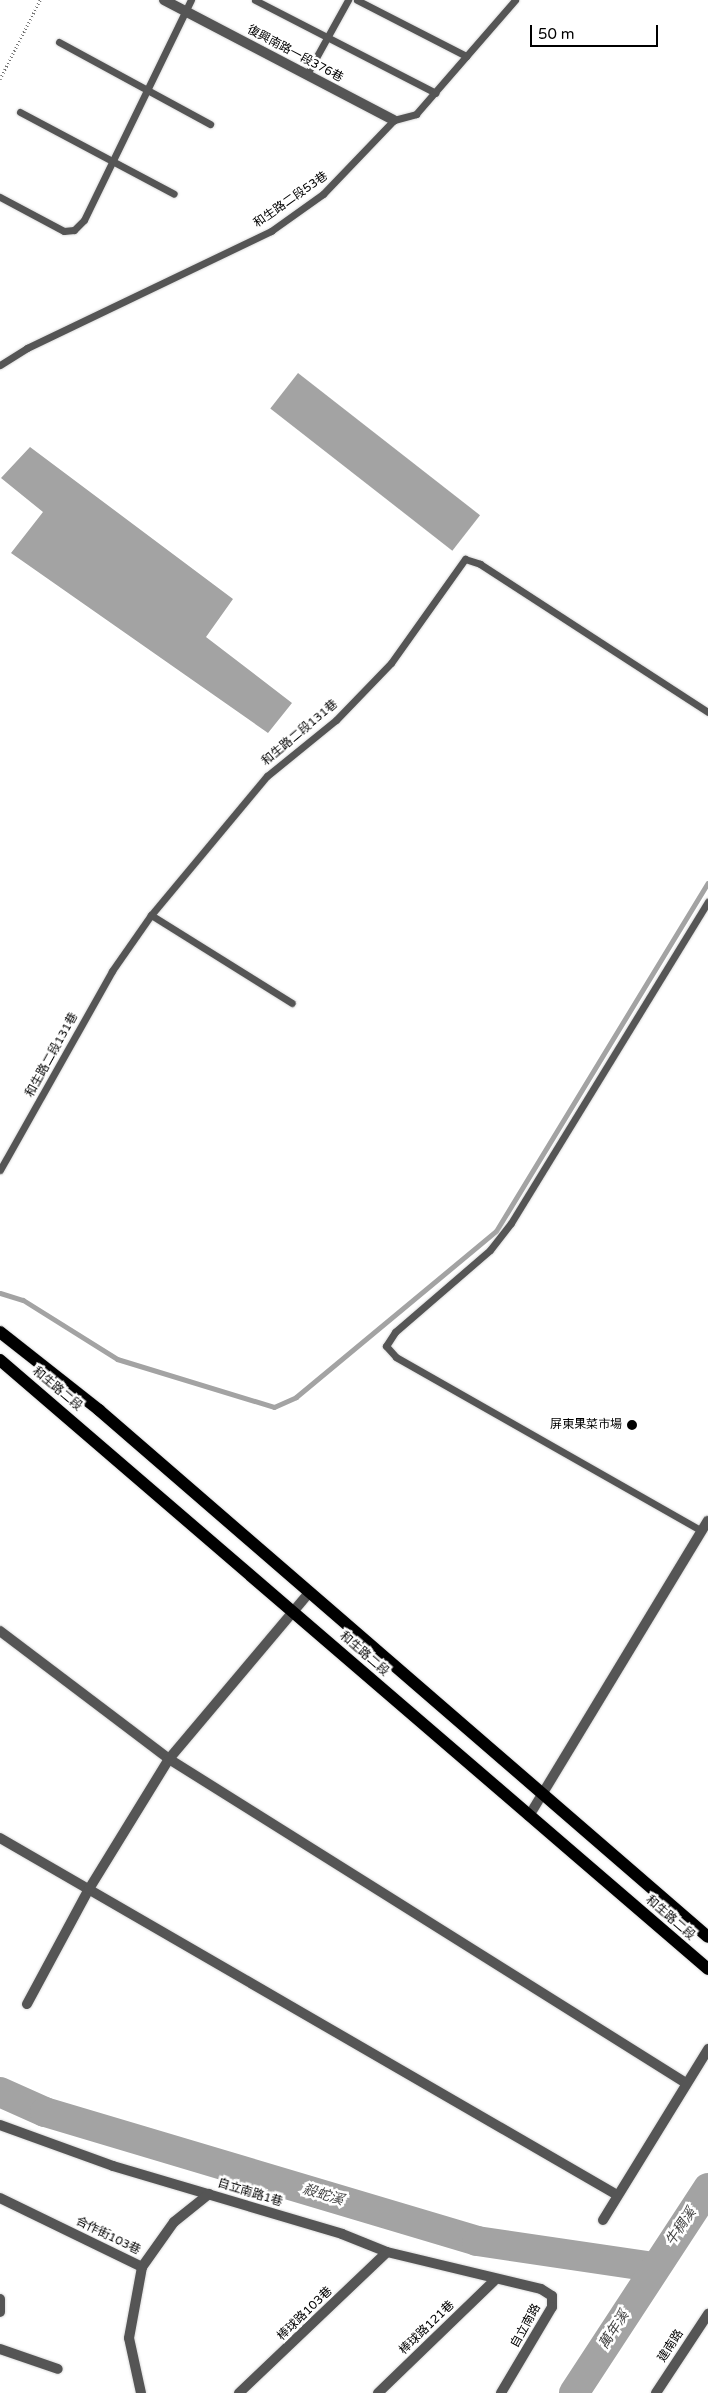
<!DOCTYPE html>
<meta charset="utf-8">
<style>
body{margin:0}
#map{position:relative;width:708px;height:2393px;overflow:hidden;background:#fff;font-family:"Varela Round","Noto Sans TC",sans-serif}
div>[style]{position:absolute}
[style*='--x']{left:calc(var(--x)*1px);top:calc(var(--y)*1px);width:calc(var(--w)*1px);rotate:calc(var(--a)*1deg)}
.water>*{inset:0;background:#a3a3a3;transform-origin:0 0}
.stream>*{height:5px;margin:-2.5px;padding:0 2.5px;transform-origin:2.5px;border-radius:2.5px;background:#a3a3a3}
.river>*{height:30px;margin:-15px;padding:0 15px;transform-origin:15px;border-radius:15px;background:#a3a3a3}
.path>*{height:3px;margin-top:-1.5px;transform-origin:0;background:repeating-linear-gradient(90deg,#777 0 1px,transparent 0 3.5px)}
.roads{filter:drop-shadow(0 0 1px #dbdbdb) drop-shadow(0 0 1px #dbdbdb)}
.lane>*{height:7px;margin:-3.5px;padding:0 3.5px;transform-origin:3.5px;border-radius:3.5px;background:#555}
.street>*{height:10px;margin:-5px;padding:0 5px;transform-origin:5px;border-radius:5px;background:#555}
.primary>*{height:12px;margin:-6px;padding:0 6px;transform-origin:6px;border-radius:6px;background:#000}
.dots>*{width:14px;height:14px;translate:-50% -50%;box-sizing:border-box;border:2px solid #fff;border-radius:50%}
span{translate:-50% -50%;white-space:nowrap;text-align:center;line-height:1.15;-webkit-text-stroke:5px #fff;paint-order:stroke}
.street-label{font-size:12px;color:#000}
.poi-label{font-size:12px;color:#000}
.right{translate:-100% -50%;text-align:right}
.water-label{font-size:14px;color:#444;font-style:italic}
.scale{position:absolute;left:530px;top:25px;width:128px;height:22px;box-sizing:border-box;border:2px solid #000;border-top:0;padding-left:6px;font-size:15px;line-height:18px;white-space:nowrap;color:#000;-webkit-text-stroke:4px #fff;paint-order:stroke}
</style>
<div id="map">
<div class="water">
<div style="left:298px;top:373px;width:231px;height:45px;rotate:38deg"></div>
<div style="clip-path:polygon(30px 447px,233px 599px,206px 637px,292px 703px,268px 733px,11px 553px,43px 512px,1px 478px)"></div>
</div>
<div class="stream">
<div style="--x:0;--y:1293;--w:24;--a:17"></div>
<div style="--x:23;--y:1300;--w:111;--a:32.1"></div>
<div style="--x:117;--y:1359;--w:164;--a:17"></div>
<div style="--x:274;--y:1407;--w:24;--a:-24"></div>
<div style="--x:296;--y:1397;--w:260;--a:-39.7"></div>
<div style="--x:496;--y:1231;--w:407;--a:-58.7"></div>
</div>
<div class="river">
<div style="--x:0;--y:2092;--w:49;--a:24"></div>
<div style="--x:45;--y:2112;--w:451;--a:16.6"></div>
<div style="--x:477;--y:2241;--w:179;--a:8.4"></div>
<div style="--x:574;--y:2393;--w:245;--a:-56.8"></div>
</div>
<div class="path">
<div style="--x:0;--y:79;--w:89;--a:-63.1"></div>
</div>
<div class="roads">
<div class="lane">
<div style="--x:255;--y:0;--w:203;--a:27.2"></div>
<div style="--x:357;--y:0;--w:123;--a:27.2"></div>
<div style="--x:59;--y:42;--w:172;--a:28.5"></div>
<div style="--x:307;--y:74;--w:85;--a:-61"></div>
<div style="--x:20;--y:112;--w:174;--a:28"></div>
<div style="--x:0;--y:197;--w:72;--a:28"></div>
<div style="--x:64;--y:231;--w:10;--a:-6"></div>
<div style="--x:74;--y:230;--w:14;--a:-45"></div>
<div style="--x:84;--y:220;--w:245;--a:-64.1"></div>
<div style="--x:0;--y:365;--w:32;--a:-32"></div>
<div style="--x:27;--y:348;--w:271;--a:-25.6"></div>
<div style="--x:271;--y:231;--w:64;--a:-35.4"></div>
<div style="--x:323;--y:194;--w:103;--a:-46.2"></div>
<div style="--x:394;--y:120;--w:23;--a:-15"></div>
<div style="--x:416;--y:114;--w:151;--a:-49"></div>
<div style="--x:151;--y:915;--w:166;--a:32"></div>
<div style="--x:0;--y:1170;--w:228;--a:-60.6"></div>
<div style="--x:112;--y:971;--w:68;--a:-55.1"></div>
<div style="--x:151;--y:915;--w:181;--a:-50.2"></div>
<div style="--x:267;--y:776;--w:89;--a:-39.1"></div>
<div style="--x:336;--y:720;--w:79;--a:-46"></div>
<div style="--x:391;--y:663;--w:128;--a:-54.6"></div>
<div style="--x:465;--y:559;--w:16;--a:18"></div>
<div style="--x:480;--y:564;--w:272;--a:33"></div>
<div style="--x:702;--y:1531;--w:352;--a:-150.4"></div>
<div style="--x:396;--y:1357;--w:15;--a:-132"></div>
<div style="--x:386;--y:1346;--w:17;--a:-57"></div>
<div style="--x:395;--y:1332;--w:125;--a:-40.8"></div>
<div style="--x:490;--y:1250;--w:34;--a:-52"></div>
<div style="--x:511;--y:1223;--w:377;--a:-58.5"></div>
</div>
<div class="street">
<div style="--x:164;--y:0;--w:259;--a:27.6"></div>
<div style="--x:0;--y:1631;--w:212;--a:37.1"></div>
<div style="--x:169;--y:1759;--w:610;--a:32.08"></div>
<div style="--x:529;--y:1816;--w:345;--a:-58.8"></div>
<div style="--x:0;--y:1838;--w:713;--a:30.05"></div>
<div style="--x:27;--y:2004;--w:131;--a:-61.7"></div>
<div style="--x:89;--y:1889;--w:153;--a:-58.4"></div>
<div style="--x:169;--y:1759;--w:217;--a:-49.9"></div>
<div style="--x:0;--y:2125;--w:120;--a:19.9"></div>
<div style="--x:113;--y:2166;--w:239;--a:16.5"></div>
<div style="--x:342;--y:2234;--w:48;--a:21.8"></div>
<div style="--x:387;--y:2252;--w:158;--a:13.5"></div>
<div style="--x:541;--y:2289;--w:13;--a:32"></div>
<div style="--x:552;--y:2296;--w:11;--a:90"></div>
<div style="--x:552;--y:2307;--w:100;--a:120.7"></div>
<div style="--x:0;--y:2198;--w:158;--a:25.9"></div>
<div style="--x:142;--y:2267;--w:55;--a:-54.6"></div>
<div style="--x:174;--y:2222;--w:45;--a:-38.7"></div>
<div style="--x:603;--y:2220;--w:201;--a:-58.4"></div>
<div style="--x:0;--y:2299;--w:13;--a:90"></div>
<div style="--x:0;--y:2349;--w:61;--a:19"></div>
<div style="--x:141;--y:2393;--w:56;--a:-102.3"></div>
<div style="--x:129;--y:2338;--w:72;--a:-79.6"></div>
<div style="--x:239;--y:2393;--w:204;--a:-43.6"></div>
<div style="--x:378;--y:2393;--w:161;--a:-44"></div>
<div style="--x:656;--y:2393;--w:95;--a:-56.6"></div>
</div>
<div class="primary">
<div style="--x:0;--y:1332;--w:126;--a:38.2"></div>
<div style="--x:99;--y:1410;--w:805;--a:40.87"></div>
<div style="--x:0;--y:1360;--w:934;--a:40.7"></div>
</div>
</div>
<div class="dots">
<div style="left:632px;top:1425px;background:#000"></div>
</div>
<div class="street-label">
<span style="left:295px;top:54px;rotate:28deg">復興南路一段376巷</span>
<span style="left:291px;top:200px;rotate:-35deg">和生路二段53巷</span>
<span style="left:300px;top:733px;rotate:-40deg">和生路二段131巷</span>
<span style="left:52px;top:1055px;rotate:-61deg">和生路二段131巷</span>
<span style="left:57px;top:1389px;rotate:40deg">和生路二段</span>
<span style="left:364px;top:1654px;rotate:41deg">和生路二段</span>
<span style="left:670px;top:1918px;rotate:41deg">和生路二段</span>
<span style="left:250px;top:2193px;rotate:17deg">自立南路1巷</span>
<span style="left:108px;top:2236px;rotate:26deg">合作街103巷</span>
<span style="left:305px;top:2314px;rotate:-44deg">棒球路103巷</span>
<span style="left:526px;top:2326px;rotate:-61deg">自立南路</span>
<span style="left:427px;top:2328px;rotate:-44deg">棒球路121巷</span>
<span style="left:671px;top:2346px;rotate:-57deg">建南路</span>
</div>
<div class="poi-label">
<span class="right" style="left:622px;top:1425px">屏東果菜市場</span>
</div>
<div class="water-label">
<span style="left:323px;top:2195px;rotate:17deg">殺蛇溪</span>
<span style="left:681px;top:2227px;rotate:-56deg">牛稠溪</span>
<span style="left:614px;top:2330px;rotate:-57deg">萬年溪</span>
</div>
<div class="scale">50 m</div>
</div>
